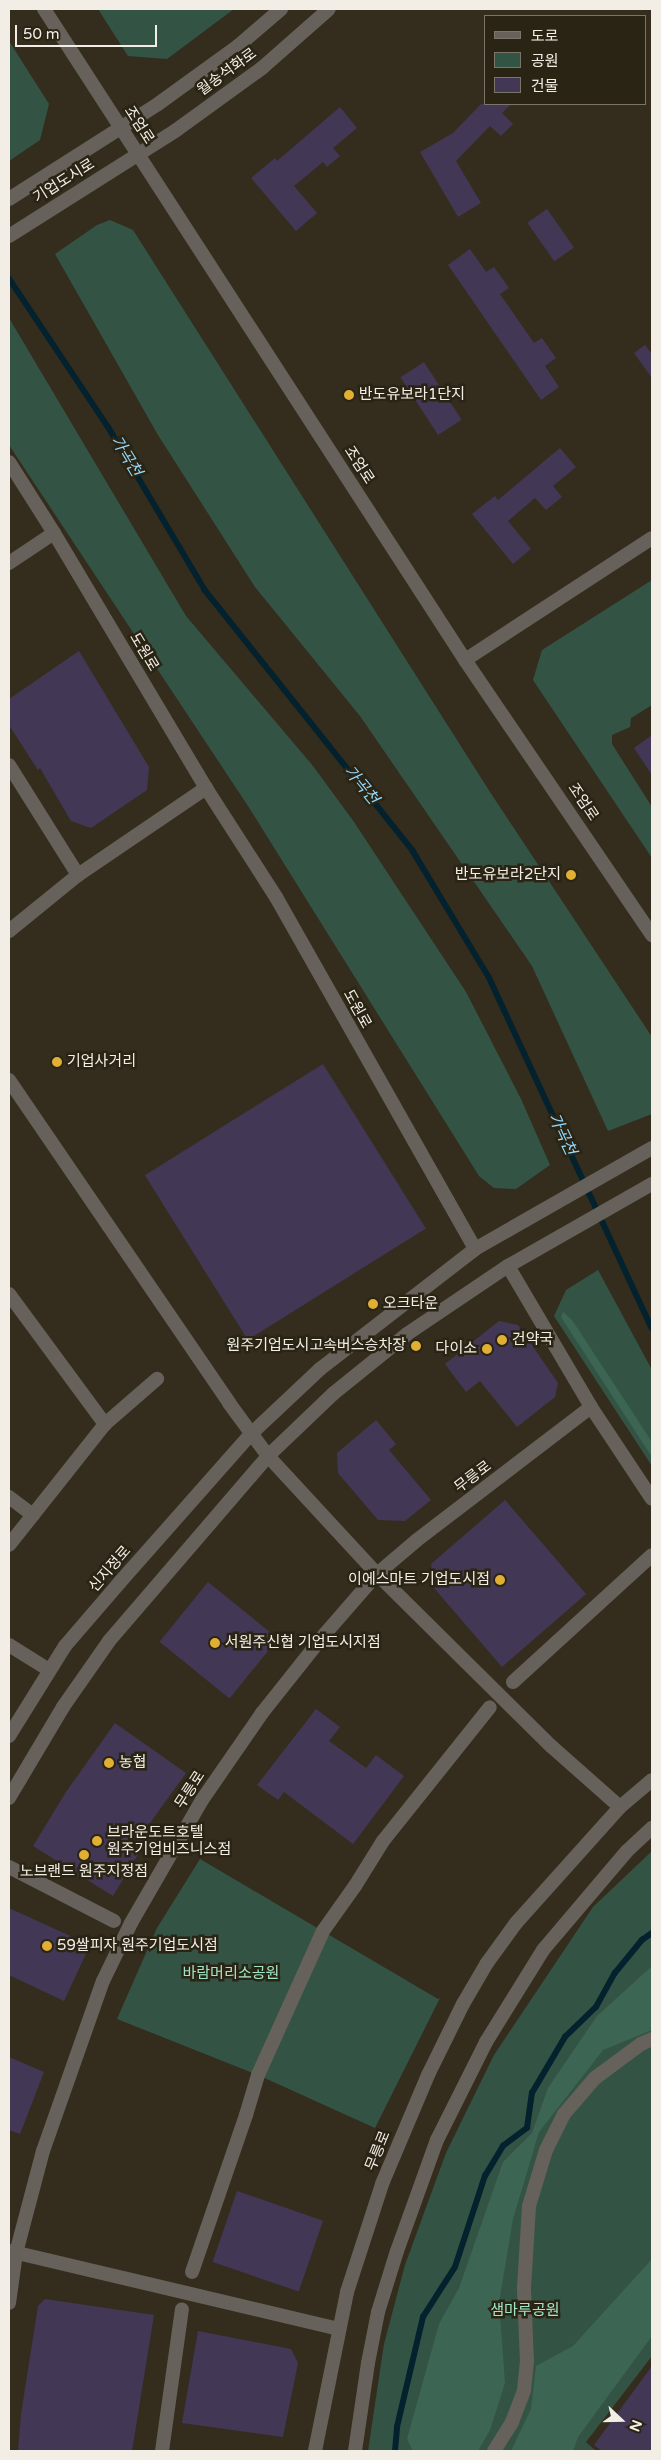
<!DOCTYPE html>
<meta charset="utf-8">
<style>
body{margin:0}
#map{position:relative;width:661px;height:2460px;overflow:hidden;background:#342d1e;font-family:"Varela Round","Noto Sans KR",sans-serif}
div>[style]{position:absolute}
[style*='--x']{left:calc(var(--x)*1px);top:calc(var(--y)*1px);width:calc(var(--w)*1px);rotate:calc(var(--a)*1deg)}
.green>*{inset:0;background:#335445}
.forest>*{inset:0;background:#3d6553}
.stream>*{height:5.5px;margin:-2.75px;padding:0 2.75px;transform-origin:2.75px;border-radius:2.75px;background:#03222e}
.building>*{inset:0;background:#433756;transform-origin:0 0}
.pedestrian>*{height:14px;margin:-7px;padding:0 7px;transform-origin:7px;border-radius:7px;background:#67615b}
.minor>*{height:14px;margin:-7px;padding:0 7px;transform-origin:7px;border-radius:7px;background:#67615b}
.tertiary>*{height:14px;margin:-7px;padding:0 7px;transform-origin:7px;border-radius:7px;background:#67615b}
.dots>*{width:14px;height:14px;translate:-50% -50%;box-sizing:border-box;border:2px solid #2a2415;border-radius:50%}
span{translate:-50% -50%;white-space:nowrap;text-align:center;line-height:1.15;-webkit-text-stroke:5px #2a2415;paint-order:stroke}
.street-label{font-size:15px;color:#f3eee5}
.poi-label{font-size:15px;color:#f3eee5}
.left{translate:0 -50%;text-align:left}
.right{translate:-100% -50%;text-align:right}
.park-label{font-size:15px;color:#a0e6c6}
.water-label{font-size:16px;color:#93d8f9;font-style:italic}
.frame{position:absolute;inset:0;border:10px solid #f3eee5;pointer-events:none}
.legend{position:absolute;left:484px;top:15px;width:162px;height:90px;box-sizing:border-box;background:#2a2415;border:1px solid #7a7568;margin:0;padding:6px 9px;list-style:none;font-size:15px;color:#f3eee5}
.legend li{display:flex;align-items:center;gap:10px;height:25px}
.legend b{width:25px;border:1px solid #7a7568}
.north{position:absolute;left:596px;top:2395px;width:50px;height:50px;-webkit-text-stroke:4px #2a2415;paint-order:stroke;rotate:111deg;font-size:14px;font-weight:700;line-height:20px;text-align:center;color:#f3eee5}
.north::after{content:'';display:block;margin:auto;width:18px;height:22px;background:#f3eee5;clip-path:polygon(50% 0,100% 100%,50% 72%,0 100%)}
.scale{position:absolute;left:15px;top:25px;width:142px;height:22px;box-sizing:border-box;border:2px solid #f3eee5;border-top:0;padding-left:6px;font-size:15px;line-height:18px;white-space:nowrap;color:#f3eee5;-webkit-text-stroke:4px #2a2415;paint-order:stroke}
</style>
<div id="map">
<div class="green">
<div style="clip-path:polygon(98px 9px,234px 9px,167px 59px,128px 56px)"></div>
<div style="clip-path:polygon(9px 41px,49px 104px,40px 140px,9px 161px)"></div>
<div style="clip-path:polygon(110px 220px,133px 230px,490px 792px,652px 1037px,652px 1114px,608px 1131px,532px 966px,360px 716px,255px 587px,158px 435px,55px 254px,97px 225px)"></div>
<div style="clip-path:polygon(9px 318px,186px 616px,313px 766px,354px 822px,466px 992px,521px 1099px,550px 1165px,516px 1189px,494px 1188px,479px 1176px,248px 806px,9px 445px)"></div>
<div style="clip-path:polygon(652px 580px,652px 705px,631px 718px,630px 727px,612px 735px,612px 744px,652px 807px,652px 858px,533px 680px,542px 650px)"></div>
<div style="clip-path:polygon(598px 1270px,652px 1370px,652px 1466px,554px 1316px,566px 1290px)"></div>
<div style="clip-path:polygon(652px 1851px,652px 2356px,586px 2442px,596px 2451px,368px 2451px,384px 2344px,405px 2265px,446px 2153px,494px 2055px,593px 1907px)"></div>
<div style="clip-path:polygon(200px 1859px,438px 1999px,440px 1998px,375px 2128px,258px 2075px,117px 2019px,157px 1928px)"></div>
</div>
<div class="forest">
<div style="clip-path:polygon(563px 1312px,572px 1320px,652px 1442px,652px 1457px,561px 1317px)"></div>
<div style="clip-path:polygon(652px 1966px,652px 2030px,603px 2050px,539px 2132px,513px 2219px,499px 2303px,505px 2383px,490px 2430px,478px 2451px,413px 2451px,407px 2439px,439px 2324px,459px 2288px,503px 2162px,532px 2133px,548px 2088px,597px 2016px)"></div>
<div style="clip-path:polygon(652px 2259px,652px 2336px,578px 2437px,573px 2451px,511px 2451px,531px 2409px,536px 2366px,573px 2346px)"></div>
</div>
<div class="stream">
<div style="--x:9;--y:278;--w:180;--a:56.3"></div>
<div style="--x:109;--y:428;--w:188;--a:59.3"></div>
<div style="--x:205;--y:590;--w:334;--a:51.4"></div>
<div style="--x:413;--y:851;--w:147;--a:58.9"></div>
<div style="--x:489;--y:977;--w:387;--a:65.1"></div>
<div style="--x:395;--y:2451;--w:24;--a:-85"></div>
<div style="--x:397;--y:2427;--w:113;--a:-76.7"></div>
<div style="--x:423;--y:2317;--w:59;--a:-57.4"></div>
<div style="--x:455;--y:2267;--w:96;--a:-71.8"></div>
<div style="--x:485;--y:2176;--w:35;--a:-59"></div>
<div style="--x:503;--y:2146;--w:30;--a:-37"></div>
<div style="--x:527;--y:2128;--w:35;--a:-82"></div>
<div style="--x:532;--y:2093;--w:65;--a:-59.5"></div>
<div style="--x:565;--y:2037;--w:43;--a:-44.1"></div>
<div style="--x:596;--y:2007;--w:39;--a:-61"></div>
<div style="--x:615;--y:1973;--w:43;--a:-50.7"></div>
<div style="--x:642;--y:1940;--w:12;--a:-35"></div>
</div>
<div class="building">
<div style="clip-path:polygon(481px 104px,511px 104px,502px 113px,513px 124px,501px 136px,490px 126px,456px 161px,481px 203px,458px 217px,420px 152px,453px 133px)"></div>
<div style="clip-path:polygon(340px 107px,357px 128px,333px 148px,340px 156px,327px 167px,323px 162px,294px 186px,317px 213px,296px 231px,251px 178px,275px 158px,277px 161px)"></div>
<div style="left:547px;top:209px;width:47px;height:24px;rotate:55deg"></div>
<div style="clip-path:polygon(470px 249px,486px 272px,494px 267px,509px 288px,500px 294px,534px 343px,542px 338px,556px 358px,545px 366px,559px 387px,541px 400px,448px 265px)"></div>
<div style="clip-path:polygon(645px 345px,652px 354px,652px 378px,634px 353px)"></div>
<div style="left:424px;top:362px;width:69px;height:28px;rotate:57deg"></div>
<div style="clip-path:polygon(560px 448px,576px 467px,553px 486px,562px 497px,546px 510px,535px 498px,508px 521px,531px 549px,513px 564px,472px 514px,495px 496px,498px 500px)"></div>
<div style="clip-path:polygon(79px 651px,149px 767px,147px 790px,91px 828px,71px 821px,40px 768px,38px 770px,9px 725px,9px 699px)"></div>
<div style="clip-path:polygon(652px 735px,652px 775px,634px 748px)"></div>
<div style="left:323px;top:1064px;width:194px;height:210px;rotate:58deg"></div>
<div style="clip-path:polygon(499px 1321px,518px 1325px,558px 1383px,555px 1397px,517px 1427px,480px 1381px,466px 1392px,445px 1364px)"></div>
<div style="clip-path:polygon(376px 1420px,396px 1444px,389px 1450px,431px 1500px,405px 1521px,378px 1520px,338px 1473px,337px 1453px)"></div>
<div style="clip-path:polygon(505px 1500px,586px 1594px,502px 1667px,434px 1588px,431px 1564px)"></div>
<div style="left:208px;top:1582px;width:90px;height:77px;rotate:39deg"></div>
<div style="clip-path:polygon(316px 1709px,340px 1727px,329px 1741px,366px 1768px,376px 1755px,404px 1776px,353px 1844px,284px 1792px,278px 1800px,257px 1785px)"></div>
<div style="clip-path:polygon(115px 1723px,186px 1773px,140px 1837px,146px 1841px,113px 1896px,33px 1846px,66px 1792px)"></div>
<div style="clip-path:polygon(9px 1908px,90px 1945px,64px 2001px,9px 1975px)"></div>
<div style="clip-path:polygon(9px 2057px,44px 2072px,20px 2134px,9px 2130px)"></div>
<div style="left:237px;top:2191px;width:91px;height:75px;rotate:19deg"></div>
<div style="clip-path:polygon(45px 2299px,154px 2315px,132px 2451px,18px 2451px,21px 2414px,38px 2306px)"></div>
<div style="clip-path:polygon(198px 2331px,291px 2349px,298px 2363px,283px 2437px,182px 2423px)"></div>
<div style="clip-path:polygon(652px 2366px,652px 2451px,602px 2451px,594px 2445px)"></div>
</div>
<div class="pedestrian">
<div style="--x:105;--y:1424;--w:69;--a:-40.9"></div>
<div style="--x:513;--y:1682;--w:188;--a:-42.4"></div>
<div style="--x:9;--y:1867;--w:118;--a:27.2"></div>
<div style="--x:192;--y:2272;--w:166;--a:-71"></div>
<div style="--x:246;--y:2115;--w:42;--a:-73.3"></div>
<div style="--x:258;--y:2075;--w:158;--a:-65.7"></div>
<div style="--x:323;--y:1931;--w:55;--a:-54.6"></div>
<div style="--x:355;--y:1886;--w:53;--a:-58.1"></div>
<div style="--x:383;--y:1841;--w:171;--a:-51.4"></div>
<div style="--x:162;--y:2451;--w:143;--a:-82"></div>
<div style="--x:355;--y:2451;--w:89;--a:-81.6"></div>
<div style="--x:368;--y:2363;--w:52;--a:-78.9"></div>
<div style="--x:378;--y:2312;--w:64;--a:-72.7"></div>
<div style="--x:397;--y:2251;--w:118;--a:-70.2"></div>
<div style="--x:437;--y:2140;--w:110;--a:-63.4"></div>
<div style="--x:486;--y:2042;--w:108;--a:-58.2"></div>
<div style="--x:543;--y:1950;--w:130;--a:-49.7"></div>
<div style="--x:627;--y:1851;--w:34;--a:-43"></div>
<div style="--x:494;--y:2451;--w:34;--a:-58"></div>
<div style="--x:512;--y:2422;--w:34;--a:-69"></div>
<div style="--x:524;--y:2390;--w:29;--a:-84"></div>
<div style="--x:527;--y:2361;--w:73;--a:-92.4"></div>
<div style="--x:524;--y:2288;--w:82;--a:-86.5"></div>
<div style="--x:529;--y:2206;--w:59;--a:-73.1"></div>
<div style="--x:546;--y:2150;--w:40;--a:-63.4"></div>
<div style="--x:564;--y:2114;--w:48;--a:-49.3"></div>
<div style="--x:595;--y:2078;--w:57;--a:-36.5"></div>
<div style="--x:641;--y:2044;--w:12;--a:-24"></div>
</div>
<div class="minor">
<div style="--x:9;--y:462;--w:84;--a:57.6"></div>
<div style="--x:54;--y:533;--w:297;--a:59.2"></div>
<div style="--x:206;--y:788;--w:130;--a:57.3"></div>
<div style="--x:276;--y:897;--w:404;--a:60.5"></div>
<div style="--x:9;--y:563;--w:54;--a:-33.7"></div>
<div style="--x:465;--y:660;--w:223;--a:-33.1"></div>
<div style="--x:9;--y:765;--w:130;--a:57.9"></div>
<div style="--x:9;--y:931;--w:89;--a:-39.1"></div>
<div style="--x:78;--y:875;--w:155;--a:-34.2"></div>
<div style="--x:508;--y:1266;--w:164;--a:59.5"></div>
<div style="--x:591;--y:1407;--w:110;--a:56.5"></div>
<div style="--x:9;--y:1294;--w:162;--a:53.6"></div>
<div style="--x:105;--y:1424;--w:154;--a:128.4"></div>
<div style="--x:268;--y:1456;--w:161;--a:47.3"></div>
<div style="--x:377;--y:1574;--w:245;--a:44.7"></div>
<div style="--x:551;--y:1746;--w:92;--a:41.5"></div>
<div style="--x:9;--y:1497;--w:30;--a:37"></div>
<div style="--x:9;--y:1645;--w:47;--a:32"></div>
<div style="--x:9;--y:2251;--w:339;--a:13.3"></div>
<div style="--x:9;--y:2303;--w:50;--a:-82"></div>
<div style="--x:16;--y:2253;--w:106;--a:-75.2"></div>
<div style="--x:43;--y:2151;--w:180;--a:-70.6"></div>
<div style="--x:103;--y:1981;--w:64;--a:-64.2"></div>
<div style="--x:131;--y:1923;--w:142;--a:-60"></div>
<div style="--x:202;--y:1800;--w:106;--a:-55.4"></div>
<div style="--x:262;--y:1713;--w:100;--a:-51.5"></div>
<div style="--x:324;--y:1635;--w:81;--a:-49"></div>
<div style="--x:377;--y:1574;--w:52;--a:-40.4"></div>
<div style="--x:417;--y:1540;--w:219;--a:-37.4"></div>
<div style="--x:315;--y:2451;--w:162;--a:-78.6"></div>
<div style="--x:347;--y:2292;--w:114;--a:-72"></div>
<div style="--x:382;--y:2184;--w:118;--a:-67.1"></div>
<div style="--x:428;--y:2075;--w:79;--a:-63.8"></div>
<div style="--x:463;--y:2004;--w:48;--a:-59.7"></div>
<div style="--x:487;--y:1963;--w:49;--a:-54.1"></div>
<div style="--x:516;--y:1923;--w:156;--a:-48.1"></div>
<div style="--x:620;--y:1807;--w:42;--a:-40.2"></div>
</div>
<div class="tertiary">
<div style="--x:44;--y:9;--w:775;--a:57.11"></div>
<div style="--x:465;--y:660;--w:333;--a:55.8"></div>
<div style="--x:9;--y:199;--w:177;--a:-32.5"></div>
<div style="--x:158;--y:104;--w:99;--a:-35.9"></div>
<div style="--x:238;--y:46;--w:57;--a:-40.7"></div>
<div style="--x:9;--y:236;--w:196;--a:-32.3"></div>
<div style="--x:175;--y:131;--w:107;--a:-35.9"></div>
<div style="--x:262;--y:68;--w:89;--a:-41.4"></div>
<div style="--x:9;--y:1080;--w:391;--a:55.7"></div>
<div style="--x:229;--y:1403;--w:66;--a:53.7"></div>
<div style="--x:9;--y:1736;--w:106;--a:-58.1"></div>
<div style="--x:65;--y:1646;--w:84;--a:-49.3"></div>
<div style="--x:120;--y:1582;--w:198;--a:-48.5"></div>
<div style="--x:251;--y:1434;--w:95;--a:-43.3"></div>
<div style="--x:320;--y:1369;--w:196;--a:-37.7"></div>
<div style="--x:475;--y:1249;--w:204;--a:-29.7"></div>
<div style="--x:9;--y:1798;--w:106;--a:-59.3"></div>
<div style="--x:63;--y:1707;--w:80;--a:-55.1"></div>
<div style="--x:109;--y:1641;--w:244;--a:-49.3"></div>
<div style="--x:268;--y:1456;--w:91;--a:-43.7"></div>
<div style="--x:334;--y:1393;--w:94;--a:-38.9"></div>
<div style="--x:407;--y:1334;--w:122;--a:-34"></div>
<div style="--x:508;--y:1266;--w:166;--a:-29.7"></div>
</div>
<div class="dots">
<div style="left:349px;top:395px;background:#e1af34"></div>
<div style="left:571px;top:875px;background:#e1af34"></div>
<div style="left:57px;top:1062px;background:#e1af34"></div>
<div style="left:373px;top:1304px;background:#e1af34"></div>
<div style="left:502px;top:1340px;background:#e1af34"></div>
<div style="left:416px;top:1346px;background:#e1af34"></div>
<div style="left:487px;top:1349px;background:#e1af34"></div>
<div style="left:500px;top:1580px;background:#e1af34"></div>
<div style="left:215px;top:1643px;background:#e1af34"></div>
<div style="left:109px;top:1763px;background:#e1af34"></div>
<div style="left:97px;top:1841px;background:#e1af34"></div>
<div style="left:84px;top:1855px;background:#e1af34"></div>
<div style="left:47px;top:1946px;background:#e1af34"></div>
</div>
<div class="street-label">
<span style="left:227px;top:72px;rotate:-36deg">월송석화로</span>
<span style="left:139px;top:125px;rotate:57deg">조엄로</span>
<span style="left:64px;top:181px;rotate:-32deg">기업도시로</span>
<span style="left:359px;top:465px;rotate:57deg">조엄로</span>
<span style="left:144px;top:652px;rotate:59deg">도원로</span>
<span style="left:583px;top:802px;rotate:56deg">조엄로</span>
<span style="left:357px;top:1009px;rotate:61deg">도원로</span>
<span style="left:473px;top:1477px;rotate:-37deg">무릉로</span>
<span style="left:110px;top:1569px;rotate:-49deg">신지정로</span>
<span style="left:190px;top:1790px;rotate:-57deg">무릉로</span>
<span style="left:378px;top:2151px;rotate:-68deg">무릉로</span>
</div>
<div class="poi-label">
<span class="left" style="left:359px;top:395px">반도유보라1단지</span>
<span class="right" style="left:561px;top:875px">반도유보라2단지</span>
<span class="left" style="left:67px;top:1062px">기업사거리</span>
<span class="left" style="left:383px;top:1304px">오크타운</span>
<span class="left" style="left:512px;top:1340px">건약국</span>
<span class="right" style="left:406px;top:1346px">원주기업도시고속버스승차장</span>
<span class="right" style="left:477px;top:1349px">다이소</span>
<span class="right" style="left:490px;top:1580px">이에스마트 기업도시점</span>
<span class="left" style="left:225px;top:1643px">서원주신협 기업도시지점</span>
<span class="left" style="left:119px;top:1763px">농협</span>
<span class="left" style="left:107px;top:1841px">브라운도트호텔<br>원주기업비즈니스점</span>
<span style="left:84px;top:1872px">노브랜드 원주지정점</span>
<span class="left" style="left:57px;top:1946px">59쌀피자 원주기업도시점</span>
</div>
<div class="park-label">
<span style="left:231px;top:1974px">바람머리소공원</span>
<span style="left:525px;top:2311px">샘마루공원</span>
</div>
<div class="water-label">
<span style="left:126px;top:456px;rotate:59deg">가곡천</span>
<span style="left:361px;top:785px;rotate:51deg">가곡천</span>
<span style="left:562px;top:1134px;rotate:65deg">가곡천</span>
</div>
<div class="frame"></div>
<ul class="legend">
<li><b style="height:6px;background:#67615b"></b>도로</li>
<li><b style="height:14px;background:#335445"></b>공원</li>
<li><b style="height:14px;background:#433756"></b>건물</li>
</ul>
<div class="north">N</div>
<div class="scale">50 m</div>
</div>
